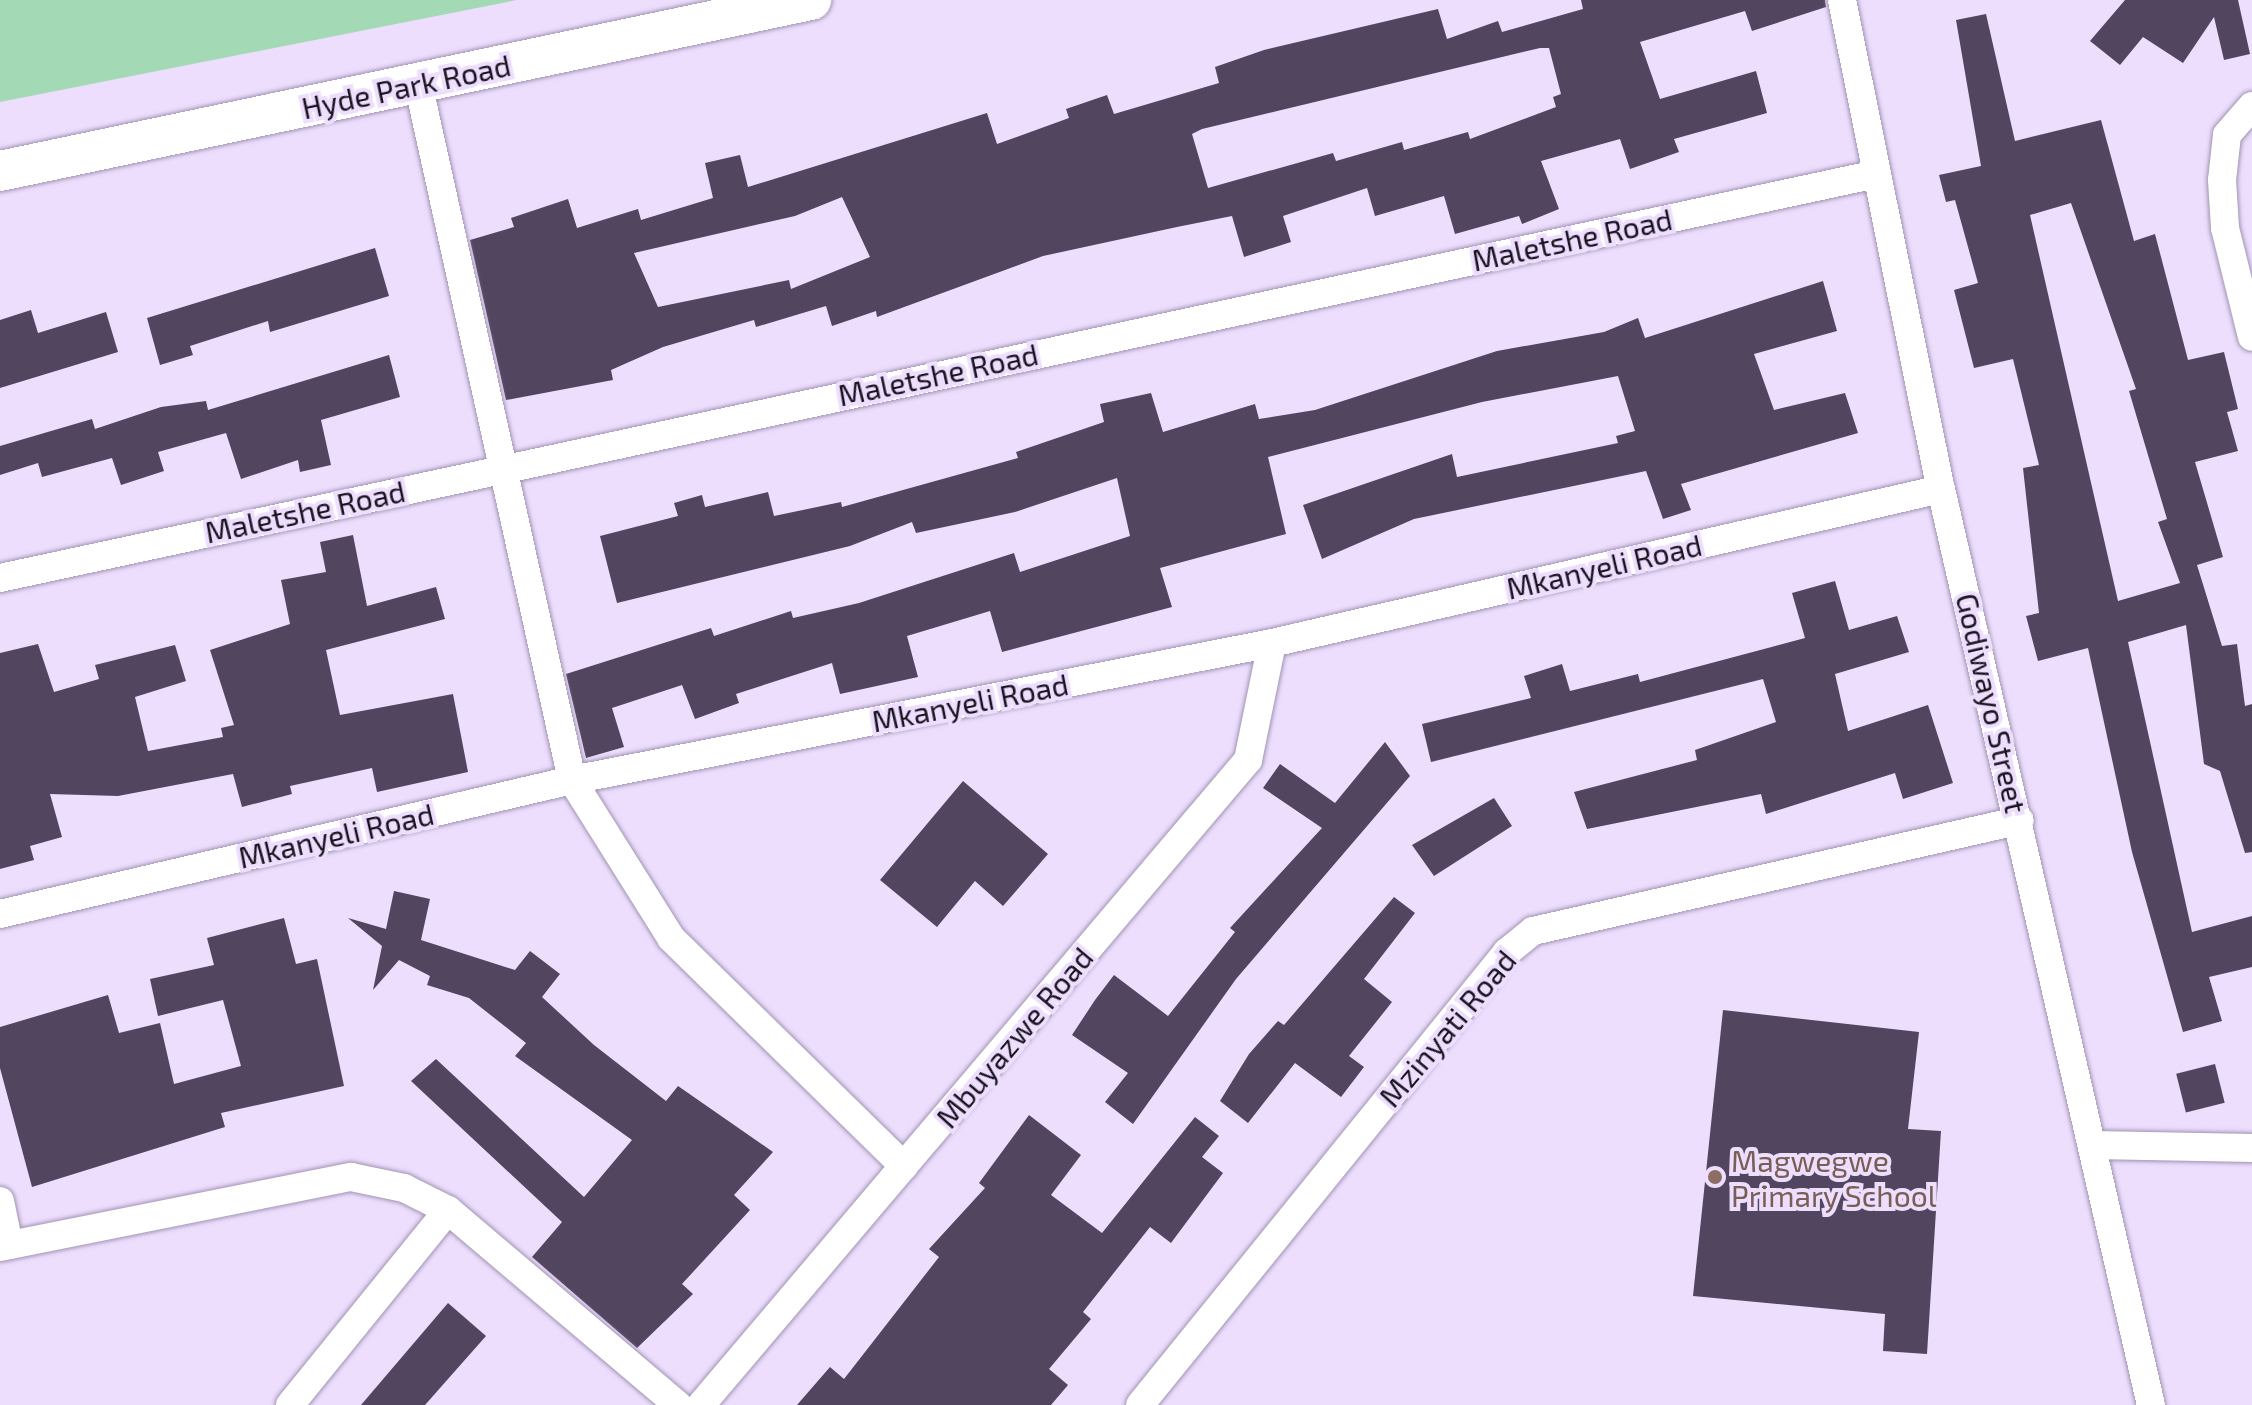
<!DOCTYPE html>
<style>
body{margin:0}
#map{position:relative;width:2252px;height:1405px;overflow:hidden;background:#eddefe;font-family:"Exo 2",sans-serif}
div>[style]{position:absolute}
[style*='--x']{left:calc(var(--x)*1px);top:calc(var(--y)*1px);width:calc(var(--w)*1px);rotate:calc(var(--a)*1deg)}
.green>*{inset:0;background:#a3d9b4}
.building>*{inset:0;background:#51455f;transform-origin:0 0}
.roads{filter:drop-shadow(0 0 2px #a194b2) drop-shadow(0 0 2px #a194b2)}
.street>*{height:28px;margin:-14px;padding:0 14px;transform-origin:14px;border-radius:14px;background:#fff}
.secondary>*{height:40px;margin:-20px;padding:0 20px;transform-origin:20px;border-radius:20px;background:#fff}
.dots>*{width:22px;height:22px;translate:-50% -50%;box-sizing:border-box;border:4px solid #eddefe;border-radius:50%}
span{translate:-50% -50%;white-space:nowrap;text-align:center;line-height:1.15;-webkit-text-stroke:8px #eddefe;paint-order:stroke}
.street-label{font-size:30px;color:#18131e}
.education-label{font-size:30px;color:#785e54}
.left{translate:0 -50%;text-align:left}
</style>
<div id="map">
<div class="green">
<div style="clip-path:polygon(0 0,517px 0,0 102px)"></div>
</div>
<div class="building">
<div style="clip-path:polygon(evenodd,1581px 0,1825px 0,1826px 7px,1752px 31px,1745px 11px,1640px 42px,1660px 99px,1756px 71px,1767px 113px,1674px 139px,1679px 152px,1630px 169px,1620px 139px,1541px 161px,1559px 209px,1522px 224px,1519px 216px,1455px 234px,1444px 196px,1375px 216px,1367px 188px,1283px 216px,1291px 242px,1244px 257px,1232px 216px,1177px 227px,1043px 256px,877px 317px,876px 311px,832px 326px,826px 306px,756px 327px,754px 320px,663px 347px,611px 370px,613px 380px,506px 400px,470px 240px,514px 227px,511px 218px,568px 199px,577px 228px,638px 209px,641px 220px,713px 198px,705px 163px,740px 155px,748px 187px,987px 113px,997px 144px,1069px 118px,1066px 109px,1107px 95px,1114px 114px,1219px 83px,1215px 67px,1264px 50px,1438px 9px,1447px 39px,1498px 21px,1502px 32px,1583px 9px,1581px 0,1540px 48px,1549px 48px,1561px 94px,1553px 97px,1556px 107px,1470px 139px,1468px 132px,1404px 150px,1402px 142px,1336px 161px,1333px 153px,1208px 188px,1192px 134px,1202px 129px,1540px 48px,1581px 0,842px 197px,870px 257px,791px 289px,789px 280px,658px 307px,634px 253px,795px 216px,842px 197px)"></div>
<div style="clip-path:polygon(2125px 0,2238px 0,2250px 54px,2224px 60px,2214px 17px,2183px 63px,2143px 37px,2120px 65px,2090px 41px)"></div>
<div style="clip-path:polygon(evenodd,1986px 14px,2015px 141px,2101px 120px,2134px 241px,2155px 234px,2188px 360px,2224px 352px,2238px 409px,2227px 412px,2238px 451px,2195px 462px,2223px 557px,2197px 565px,2222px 646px,2237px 644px,2245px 706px,2252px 704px,2252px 852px,2245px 853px,2220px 771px,2204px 764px,2186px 625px,2128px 642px,2192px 932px,2252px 916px,2252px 967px,2209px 977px,2222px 1021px,2183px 1032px,2132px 852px,2088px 648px,2038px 661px,2026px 616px,2039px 613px,2023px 468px,2039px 465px,2013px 359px,1974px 368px,1954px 290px,1978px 283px,1955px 200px,1946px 202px,1939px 175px,1981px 166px,1956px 20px,1986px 14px,2071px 203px,2136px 389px,2129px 391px,2167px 519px,2158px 522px,2180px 583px,2118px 601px,2030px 215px,2071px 203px)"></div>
<div style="clip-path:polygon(375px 248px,389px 296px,270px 332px,268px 321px,190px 346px,193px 355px,160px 365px,147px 318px)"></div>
<div style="clip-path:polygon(1823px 281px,1837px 331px,1754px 354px,1774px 410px,1845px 393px,1858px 433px,1681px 484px,1691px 510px,1663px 519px,1646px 471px,1414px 519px,1322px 559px,1303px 505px,1452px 454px,1457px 477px,1618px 443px,1616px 436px,1635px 431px,1618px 376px,1482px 402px,1268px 457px,1286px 534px,1160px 568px,1172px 607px,1002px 652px,990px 611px,907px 636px,918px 677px,840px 694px,832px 663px,736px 694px,739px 703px,695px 719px,682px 685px,612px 708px,624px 747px,586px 758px,566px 674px,711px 628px,714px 636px,791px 611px,793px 618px,859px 603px,1014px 553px,1020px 572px,1130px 536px,1117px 478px,1015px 512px,916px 533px,912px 522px,850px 546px,617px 603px,600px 536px,678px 516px,674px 503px,702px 495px,705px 507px,768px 492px,774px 516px,841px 502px,842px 507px,1018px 458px,1016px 452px,1104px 422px,1100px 404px,1151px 393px,1163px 432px,1255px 404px,1259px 419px,1315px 410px,1497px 351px,1604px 332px,1638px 318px,1645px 338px)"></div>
<div style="clip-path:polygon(31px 310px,38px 333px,106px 312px,118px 352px,0 388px,0 320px)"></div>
<div style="clip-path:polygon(389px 355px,400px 397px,321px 420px,331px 465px,300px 472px,298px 460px,241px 479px,226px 433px,158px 452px,164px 471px,121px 485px,112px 458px,42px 477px,38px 463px,0 475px,0 446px,92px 419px,95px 429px,161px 407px,206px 401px,208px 410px)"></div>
<div style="clip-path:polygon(353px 535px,367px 606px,436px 587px,445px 619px,326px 650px,340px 715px,453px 694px,468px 772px,377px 792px,372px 768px,290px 786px,292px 794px,242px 807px,233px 774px,118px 796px,50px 794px,62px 837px,30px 846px,34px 860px,0 869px,0 653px,38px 644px,54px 692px,99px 679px,95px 665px,175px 645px,186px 681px,135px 697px,148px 751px,223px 737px,221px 728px,234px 725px,210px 650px,290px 624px,281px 580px,326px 572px,320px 542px)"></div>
<div style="clip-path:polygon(1835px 581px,1849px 630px,1897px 616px,1909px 652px,1835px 674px,1848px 731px,1928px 705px,1953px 783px,1903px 799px,1895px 773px,1766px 814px,1761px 794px,1587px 829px,1574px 792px,1697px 760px,1695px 750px,1776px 722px,1763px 679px,1431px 762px,1422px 724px,1531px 698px,1524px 676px,1562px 664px,1570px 691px,1638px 674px,1640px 682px,1805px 638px,1792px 593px)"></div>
<div style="clip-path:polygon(1385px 742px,1410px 776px,1236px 979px,1133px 1124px,1105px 1102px,1128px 1073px,1072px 1035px,1095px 1000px,1114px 975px,1168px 1016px,1235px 932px,1230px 928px,1322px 828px,1263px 788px,1280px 764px,1335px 803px)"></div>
<div style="clip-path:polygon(963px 781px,1048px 854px,1003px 906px,975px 881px,937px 927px,880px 880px)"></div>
<div style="clip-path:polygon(1494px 798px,1512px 826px,1434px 876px,1412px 845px)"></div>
<div style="clip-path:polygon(394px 891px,430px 899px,421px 940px,515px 970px,530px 951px,560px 974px,542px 997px,594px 1045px,666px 1101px,678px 1086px,773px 1152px,734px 1195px,750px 1210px,682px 1284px,693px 1294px,637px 1348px,532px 1257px,562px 1222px,411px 1081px,436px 1059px,584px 1197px,632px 1140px,515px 1056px,526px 1043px,469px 998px,427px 985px,430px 976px,399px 960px,373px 990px,382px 946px,348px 918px,386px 929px)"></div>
<div style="clip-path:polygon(1394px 897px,1415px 913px,1364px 979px,1392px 1002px,1349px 1056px,1364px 1067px,1341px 1097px,1295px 1063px,1248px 1123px,1220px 1101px,1249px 1054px,1278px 1021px,1284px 1025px)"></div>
<div style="clip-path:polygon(284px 918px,296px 964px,317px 959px,344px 1086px,221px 1113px,225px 1127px,32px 1187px,0 1068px,0 1027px,108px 995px,119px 1033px,160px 1023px,174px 1084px,241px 1066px,223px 1000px,158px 1016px,150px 979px,214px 965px,207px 938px)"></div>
<div style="clip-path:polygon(1723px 1010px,1919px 1032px,1908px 1129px,1941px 1131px,1927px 1354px,1883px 1351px,1885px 1314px,1693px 1296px)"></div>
<div style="left:2215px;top:1064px;width:40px;height:40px;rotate:76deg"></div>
<div style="clip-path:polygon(1029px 1115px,1081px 1155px,1051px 1195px,1102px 1233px,1195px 1117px,1219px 1136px,1202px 1157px,1223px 1173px,1171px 1243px,1150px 1227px,1083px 1312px,1091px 1319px,1049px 1369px,1068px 1385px,1051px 1405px,797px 1405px,830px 1367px,844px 1379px,939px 1257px,929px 1249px,985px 1188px,979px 1183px)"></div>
<div style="clip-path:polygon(448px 1303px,486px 1336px,425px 1405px,361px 1405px)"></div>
</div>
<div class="roads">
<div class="street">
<div style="--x:1842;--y:0;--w:499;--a:78.6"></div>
<div style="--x:1941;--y:489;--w:940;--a:77.09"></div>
<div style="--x:418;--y:83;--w:714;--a:77.54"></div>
<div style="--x:572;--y:780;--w:186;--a:57.9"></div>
<div style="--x:671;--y:938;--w:326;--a:44.4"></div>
<div style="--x:2252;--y:106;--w:38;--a:131"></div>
<div style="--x:2227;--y:135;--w:45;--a:96.3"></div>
<div style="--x:2222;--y:180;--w:48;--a:86.4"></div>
<div style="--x:2225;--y:228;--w:112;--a:76.1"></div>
<div style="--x:0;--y:578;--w:1920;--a:-12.15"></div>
<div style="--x:0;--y:914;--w:587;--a:-13.18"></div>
<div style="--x:572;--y:780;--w:713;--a:-11.07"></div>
<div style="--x:1272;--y:643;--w:686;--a:-12.96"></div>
<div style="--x:2094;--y:1145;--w:158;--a:1.1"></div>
<div style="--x:0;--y:1201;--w:45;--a:78.4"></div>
<div style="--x:0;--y:1247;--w:358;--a:-11.3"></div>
<div style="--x:351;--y:1177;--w:54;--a:11.7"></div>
<div style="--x:404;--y:1188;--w:49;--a:26.6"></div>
<div style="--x:448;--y:1210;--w:302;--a:40.3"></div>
<div style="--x:290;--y:1405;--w:251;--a:-51"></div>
<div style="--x:701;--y:1405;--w:846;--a:-49.7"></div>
<div style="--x:1248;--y:760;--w:119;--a:-78.4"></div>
<div style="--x:1140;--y:1405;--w:583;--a:-50.99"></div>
<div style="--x:1507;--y:952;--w:33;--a:-39"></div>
<div style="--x:1533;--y:931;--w:499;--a:-12.8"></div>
</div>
<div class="secondary">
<div style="--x:0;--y:171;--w:829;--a:-11.91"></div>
</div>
</div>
<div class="dots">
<div style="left:1715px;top:1177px;background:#8d6e63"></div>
</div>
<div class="street-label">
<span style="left:406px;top:86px;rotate:-12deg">Hyde Park Road</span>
<span style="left:1572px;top:239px;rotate:-12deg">Maletshe Road</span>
<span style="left:938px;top:374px;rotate:-12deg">Maletshe Road</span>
<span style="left:305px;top:511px;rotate:-12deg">Maletshe Road</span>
<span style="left:1604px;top:566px;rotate:-13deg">Mkanyeli Road</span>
<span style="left:970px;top:702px;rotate:-11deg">Mkanyeli Road</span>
<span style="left:1992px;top:703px;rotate:77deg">Godiwayo Street</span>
<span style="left:336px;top:835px;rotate:-13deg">Mkanyeli Road</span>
<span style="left:1447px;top:1028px;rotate:-50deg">Mzinyati Road</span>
<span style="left:1014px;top:1037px;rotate:-50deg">Mbuyazwe Road</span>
</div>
<div class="education-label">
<span class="left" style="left:1731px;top:1177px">Magwegwe<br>Primary School</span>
</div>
</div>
